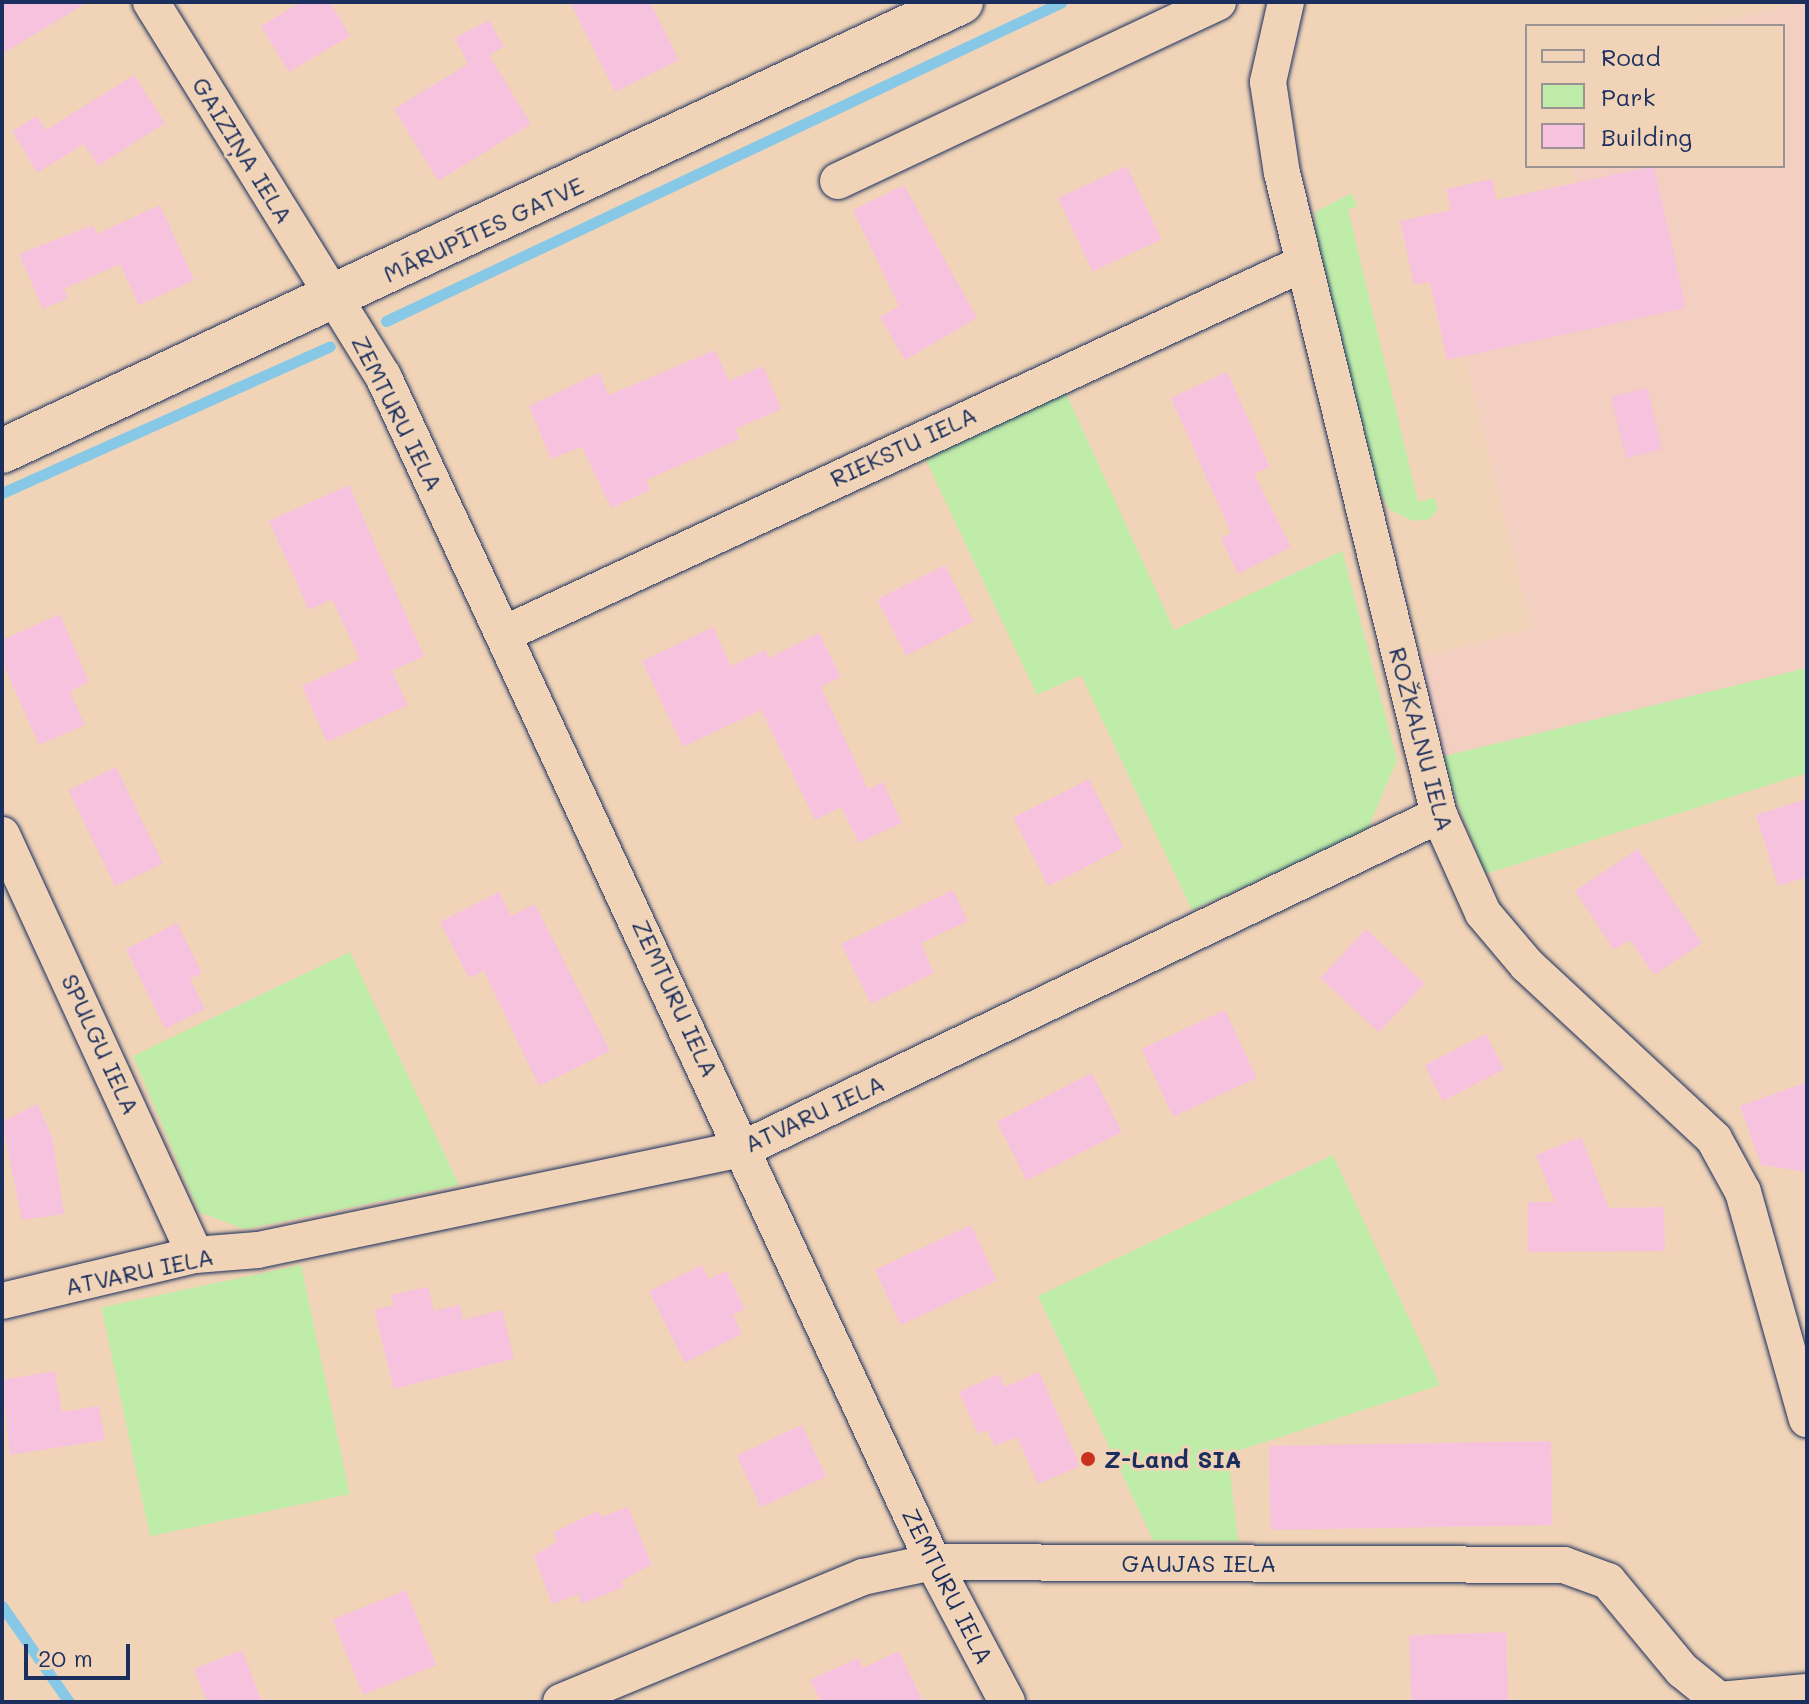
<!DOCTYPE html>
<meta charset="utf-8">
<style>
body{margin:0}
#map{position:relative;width:1809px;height:1704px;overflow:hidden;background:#f1d4b7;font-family:Mali,sans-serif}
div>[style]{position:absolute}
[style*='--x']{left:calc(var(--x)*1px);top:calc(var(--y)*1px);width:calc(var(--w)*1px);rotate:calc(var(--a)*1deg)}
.built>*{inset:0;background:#f3cfc2}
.green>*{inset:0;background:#c0eca9;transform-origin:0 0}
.stream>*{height:11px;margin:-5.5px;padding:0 5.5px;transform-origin:5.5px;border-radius:5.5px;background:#87c8e7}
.building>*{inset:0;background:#f7c2dd;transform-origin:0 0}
.roads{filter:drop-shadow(0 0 2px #1b2f5e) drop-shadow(0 0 2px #1b2f5e)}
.minor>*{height:36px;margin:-18px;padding:0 18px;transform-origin:18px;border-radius:18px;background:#f1d4b7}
.tertiary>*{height:44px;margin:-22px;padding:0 22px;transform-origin:22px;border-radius:22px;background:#f1d4b7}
.dots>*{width:22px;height:22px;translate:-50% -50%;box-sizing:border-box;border:4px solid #f1d4b7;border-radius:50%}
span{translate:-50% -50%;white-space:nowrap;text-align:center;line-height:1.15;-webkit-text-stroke:6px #f1d4b7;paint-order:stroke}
.street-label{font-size:24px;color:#1b2f5e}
.poi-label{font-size:24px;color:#1b2f5e;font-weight:700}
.left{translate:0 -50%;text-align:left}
.frame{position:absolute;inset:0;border:4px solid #1b2f5e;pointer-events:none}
.legend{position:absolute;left:1525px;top:24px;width:260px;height:144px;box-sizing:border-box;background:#f1d4b7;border:2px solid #9b9293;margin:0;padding:10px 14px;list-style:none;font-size:24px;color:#1b2f5e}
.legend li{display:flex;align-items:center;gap:16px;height:40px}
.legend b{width:40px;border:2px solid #9b9293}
.scale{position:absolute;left:24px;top:1644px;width:106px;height:36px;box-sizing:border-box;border:4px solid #1b2f5e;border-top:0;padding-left:10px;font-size:24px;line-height:28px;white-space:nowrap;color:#1b2f5e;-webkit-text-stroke:6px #f1d4b7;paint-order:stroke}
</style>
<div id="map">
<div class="built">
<div style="clip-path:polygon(1807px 2px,1807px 668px,1440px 757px,1421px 658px,1531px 628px,1465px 356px,1685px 308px,1655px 166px,1783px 166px,1783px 26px,1695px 26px)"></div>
<div style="clip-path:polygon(1571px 166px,1651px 166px,1575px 183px)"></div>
</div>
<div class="green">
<div style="clip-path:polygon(1352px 193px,1357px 207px,1348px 209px,1418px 502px,1435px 498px,1438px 509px,1430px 519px,1413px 521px,1390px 510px,1376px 484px,1316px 241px,1315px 212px)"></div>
<div style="clip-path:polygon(1065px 391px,1174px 630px,1342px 551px,1397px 760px,1366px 833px,1192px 910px,1081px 675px,1037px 695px,925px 458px)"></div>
<div style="clip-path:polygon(1807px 668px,1807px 773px,1485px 874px,1440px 757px)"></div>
<div style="clip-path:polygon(350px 952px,459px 1185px,245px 1229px,199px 1212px,133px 1056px)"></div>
<div style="clip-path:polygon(1333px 1155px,1440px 1385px,1228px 1454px,1238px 1541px,1153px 1540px,1038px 1296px)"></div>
<div style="left:301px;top:1265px;width:234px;height:204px;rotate:78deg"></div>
</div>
<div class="stream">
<div style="--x:386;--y:321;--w:747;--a:-25.26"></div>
<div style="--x:2;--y:493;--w:359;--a:-24.1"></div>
<div style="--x:2;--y:1606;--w:117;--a:55.1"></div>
</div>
<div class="building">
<div style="clip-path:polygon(2px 2px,88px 2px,2px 54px)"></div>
<div style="clip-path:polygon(301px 2px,330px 2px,350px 36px,289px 72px,261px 26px)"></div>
<div style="clip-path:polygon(570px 2px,650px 2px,679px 60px,615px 92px)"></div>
<div style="clip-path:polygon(489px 20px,504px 47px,489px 55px,531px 124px,438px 181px,394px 109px,468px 64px,455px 38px)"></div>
<div style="clip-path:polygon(134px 75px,165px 123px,98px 166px,84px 144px,37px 173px,12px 131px,37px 116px,46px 130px)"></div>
<div style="left:1127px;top:166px;width:81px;height:76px;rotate:65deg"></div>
<div style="clip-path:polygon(1654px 166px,1686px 308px,1447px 360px,1430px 282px,1414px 285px,1400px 221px,1451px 210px,1446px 189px,1492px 179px,1496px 200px)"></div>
<div style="clip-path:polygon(904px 185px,977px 318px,905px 360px,880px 317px,899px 306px,853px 210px)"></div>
<div style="clip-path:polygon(160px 205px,194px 280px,139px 305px,120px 264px,64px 289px,68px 298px,43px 309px,19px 254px,93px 225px,97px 234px)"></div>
<div style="clip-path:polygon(715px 350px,729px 381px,763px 366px,781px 409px,735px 429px,740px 439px,646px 480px,650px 490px,611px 508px,582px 447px,551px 459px,529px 406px,599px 373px,609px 395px)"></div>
<div style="clip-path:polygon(1227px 372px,1270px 467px,1254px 474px,1291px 547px,1238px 574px,1221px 538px,1231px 533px,1171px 398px)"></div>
<div style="left:1647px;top:388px;width:63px;height:37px;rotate:76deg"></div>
<div style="clip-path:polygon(349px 485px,424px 656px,392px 671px,408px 705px,327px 742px,302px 686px,360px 659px,332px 599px,309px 610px,269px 521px)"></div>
<div style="left:945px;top:565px;width:63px;height:76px;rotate:63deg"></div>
<div style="clip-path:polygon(60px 614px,89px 682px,70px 691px,85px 725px,39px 745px,2px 661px,2px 640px)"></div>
<div style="clip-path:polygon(713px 627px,731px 666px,765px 650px,769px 658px,819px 633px,841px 677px,821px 687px,868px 789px,883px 782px,902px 823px,859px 843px,841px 807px,815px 820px,761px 710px,683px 747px,642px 661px)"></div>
<div style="left:116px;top:767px;width:107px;height:53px;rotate:64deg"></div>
<div style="left:1089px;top:779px;width:77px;height:85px;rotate:63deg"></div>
<div style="clip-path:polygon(1807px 799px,1807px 877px,1778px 886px,1756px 815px)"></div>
<div style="clip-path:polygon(1638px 849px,1702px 943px,1654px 975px,1630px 940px,1614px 950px,1575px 891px)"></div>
<div style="clip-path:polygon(953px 890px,968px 921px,921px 943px,934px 973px,871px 1004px,841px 944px)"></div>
<div style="clip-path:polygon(499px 892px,511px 916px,535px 904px,610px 1051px,539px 1086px,484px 971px,469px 978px,440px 922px)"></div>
<div style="clip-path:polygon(177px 923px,202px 973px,190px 979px,205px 1009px,165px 1029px,126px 949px)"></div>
<div style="left:1366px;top:929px;width:80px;height:67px;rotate:43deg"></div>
<div style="left:1225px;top:1010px;width:75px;height:92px;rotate:65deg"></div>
<div style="left:1486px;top:1034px;width:40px;height:69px;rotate:63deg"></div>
<div style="left:1092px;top:1073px;width:66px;height:107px;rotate:63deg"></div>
<div style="clip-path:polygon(1807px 1082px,1807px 1172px,1761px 1165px,1740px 1106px)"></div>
<div style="clip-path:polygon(37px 1104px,52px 1136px,64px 1214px,22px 1220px,2px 1122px)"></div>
<div style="clip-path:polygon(1581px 1137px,1609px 1208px,1664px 1207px,1665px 1251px,1528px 1252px,1528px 1202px,1555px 1202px,1536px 1155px)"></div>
<div style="left:971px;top:1225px;width:61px;height:106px;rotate:65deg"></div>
<div style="clip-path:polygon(702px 1265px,709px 1279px,726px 1271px,745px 1309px,733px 1315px,742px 1334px,685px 1363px,649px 1291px)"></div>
<div style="clip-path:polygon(428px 1287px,434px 1311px,460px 1305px,463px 1320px,502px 1310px,514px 1359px,394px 1389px,374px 1310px,394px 1305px,391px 1295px)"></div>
<div style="clip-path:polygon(55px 1371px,62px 1412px,99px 1406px,105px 1440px,10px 1455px,2px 1380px)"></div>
<div style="clip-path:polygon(1039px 1372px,1080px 1466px,1038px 1484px,1017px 1437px,995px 1446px,987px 1430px,978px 1434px,959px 1392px,999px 1374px,1005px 1387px)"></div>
<div style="left:802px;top:1425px;width:57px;height:72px;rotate:65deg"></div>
<div style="left:1551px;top:1441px;width:84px;height:282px;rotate:89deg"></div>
<div style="clip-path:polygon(628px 1507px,652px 1565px,621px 1581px,624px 1587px,581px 1604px,579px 1594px,552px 1604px,534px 1556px,557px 1541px,554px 1532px,598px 1511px,602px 1517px)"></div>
<div style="left:406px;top:1590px;width:81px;height:79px;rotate:68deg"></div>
<div style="left:1506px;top:1632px;width:70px;height:97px;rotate:88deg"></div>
<div style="clip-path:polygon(242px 1650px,262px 1702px,207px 1702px,194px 1669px)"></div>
<div style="clip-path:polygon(899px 1651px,923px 1702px,821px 1702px,810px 1680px,858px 1658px,863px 1668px)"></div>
</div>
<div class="roads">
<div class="minor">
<div style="--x:151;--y:2;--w:440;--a:58.2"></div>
<div style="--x:383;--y:376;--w:1307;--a:65.12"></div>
<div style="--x:933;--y:1562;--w:158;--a:62.1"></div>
<div style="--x:1286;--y:2;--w:82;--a:102.7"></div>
<div style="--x:1268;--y:82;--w:92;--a:81.3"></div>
<div style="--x:1282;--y:173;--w:661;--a:76.26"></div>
<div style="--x:1439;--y:815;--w:107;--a:65.8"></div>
<div style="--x:1483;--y:913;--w:68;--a:49.8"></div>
<div style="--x:1527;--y:965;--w:255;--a:42.9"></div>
<div style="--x:1714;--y:1139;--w:60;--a:61.3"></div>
<div style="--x:1743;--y:1192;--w:236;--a:74.3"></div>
<div style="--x:838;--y:181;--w:420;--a:-25.2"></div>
<div style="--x:506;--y:633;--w:877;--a:-24.87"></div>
<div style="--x:2;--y:835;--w:462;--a:65.3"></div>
<div style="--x:2;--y:1301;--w:198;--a:-13.4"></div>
<div style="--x:195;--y:1255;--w:63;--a:-4.5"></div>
<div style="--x:258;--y:1250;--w:498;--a:-11.8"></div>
<div style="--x:745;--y:1148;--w:770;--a:-25.63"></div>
<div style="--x:561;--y:1702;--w:327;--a:-22.5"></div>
<div style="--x:863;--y:1577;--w:72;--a:-12.1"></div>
<div style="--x:933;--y:1562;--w:631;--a:0.27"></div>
<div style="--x:1564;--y:1565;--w:47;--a:20"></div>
<div style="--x:1608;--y:1581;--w:116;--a:50.3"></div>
<div style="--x:1682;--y:1670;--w:48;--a:39"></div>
<div style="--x:1719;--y:1700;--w:88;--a:-5.2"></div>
</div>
<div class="tertiary">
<div style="--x:2;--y:451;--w:1059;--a:-25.09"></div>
</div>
</div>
<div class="dots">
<div style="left:1088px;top:1459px;background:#c8321e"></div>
</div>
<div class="street-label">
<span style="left:243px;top:150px;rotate:58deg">GAIZIŅA IELA</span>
<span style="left:483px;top:229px;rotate:-25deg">MĀRUPĪTES GATVE</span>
<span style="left:398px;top:413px;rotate:63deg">ZEMTURU IELA</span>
<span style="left:903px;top:446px;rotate:-25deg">RIEKSTU IELA</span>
<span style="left:1422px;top:739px;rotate:75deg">ROŽKALNU IELA</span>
<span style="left:676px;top:998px;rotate:65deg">ZEMTURU IELA</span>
<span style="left:101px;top:1044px;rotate:65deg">SPULGU IELA</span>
<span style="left:814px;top:1113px;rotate:-25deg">ATVARU IELA</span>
<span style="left:139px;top:1271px;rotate:-12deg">ATVARU IELA</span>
<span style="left:1199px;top:1563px">GAUJAS IELA</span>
<span style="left:948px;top:1586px;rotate:63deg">ZEMTURU IELA</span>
</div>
<div class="poi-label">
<span class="left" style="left:1104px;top:1459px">Z-Land SIA</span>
</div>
<div class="frame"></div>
<ul class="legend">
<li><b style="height:10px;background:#f1d4b7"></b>Road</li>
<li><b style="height:22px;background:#c0eca9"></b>Park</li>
<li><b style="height:22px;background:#f7c2dd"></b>Building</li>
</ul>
<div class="scale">20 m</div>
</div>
